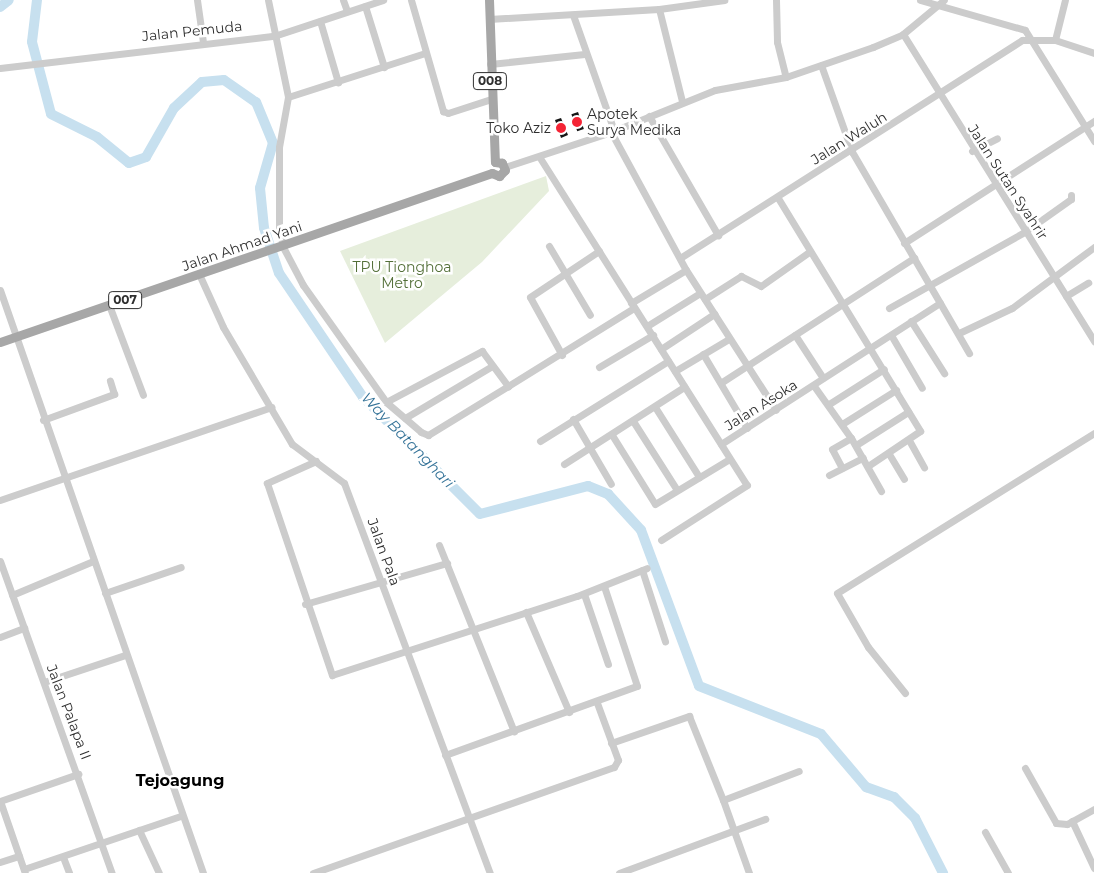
<!DOCTYPE html>
<style>
body{margin:0}
#map{position:relative;width:1094px;height:873px;overflow:hidden;background:#fff;font-family:Montserrat,sans-serif}
div>[style]{position:absolute}
[style*='--x']{left:calc(var(--x)*1px);top:calc(var(--y)*1px);width:calc(var(--w)*1px);rotate:calc(var(--a)*1deg)}
.green>*{inset:0;background:#e6eedc}
.river>*{height:10px;margin:-5px;padding:0 5px;transform-origin:5px;border-radius:5px;background:#c7e0ef}
.building>*{inset:0;background:#161616;transform-origin:0 0}
.minor>*{height:7px;margin:-3.5px;padding:0 3.5px;transform-origin:3.5px;border-radius:3.5px;background:#ccc}
.major>*{height:9px;margin:-4.5px;padding:0 4.5px;transform-origin:4.5px;border-radius:4.5px;background:#a7a7a7}
.dots>*{width:14px;height:14px;translate:-50% -50%;box-sizing:border-box;border:2px solid #fff;border-radius:50%}
span{translate:-50% -50%;white-space:nowrap;text-align:center;line-height:1.15;-webkit-text-stroke:5px #fff;paint-order:stroke}
.shield-label span{padding:1px 4px;background:#fff;border:1px solid;border-radius:4px;-webkit-text-stroke-width:0}
.shield-label{font-size:12px;color:#2f2f2f;font-weight:700}
.street-label{font-size:14px;color:#2f2f2f}
.poi-label{font-size:14px;color:#2f2f2f}
.left{translate:0 -50%;text-align:left}
.right{translate:-100% -50%;text-align:right}
.park-label{font-size:14px;color:#536f38}
.water-label{font-size:15px;color:#367499;font-style:italic}
.quarter-label{font-size:16px;color:#000;font-weight:700}
</style>
<div id="map">
<div class="green">
<div style="clip-path:polygon(546px 176px,549px 191px,482px 262px,385px 343px,340px 251px)"></div>
</div>
<div class="river">
<div style="--x:37;--y:0;--w:42;--a:96.8"></div>
<div style="--x:32;--y:42;--w:74;--a:75.2"></div>
<div style="--x:51;--y:114;--w:51;--a:26.6"></div>
<div style="--x:97;--y:137;--w:41;--a:39.1"></div>
<div style="--x:129;--y:163;--w:18;--a:-19"></div>
<div style="--x:146;--y:157;--w:56;--a:-60.3"></div>
<div style="--x:174;--y:108;--w:38;--a:-43"></div>
<div style="--x:202;--y:82;--w:22;--a:-5"></div>
<div style="--x:224;--y:80;--w:39;--a:35"></div>
<div style="--x:256;--y:102;--w:44;--a:67.5"></div>
<div style="--x:273;--y:143;--w:47;--a:106.1"></div>
<div style="--x:260;--y:188;--w:40;--a:84.3"></div>
<div style="--x:264;--y:228;--w:47;--a:71.6"></div>
<div style="--x:279;--y:273;--w:150;--a:55.9"></div>
<div style="--x:363;--y:397;--w:165;--a:45"></div>
<div style="--x:480;--y:514;--w:112;--a:-14.5"></div>
<div style="--x:588;--y:486;--w:22;--a:22"></div>
<div style="--x:608;--y:494;--w:49;--a:47.5"></div>
<div style="--x:641;--y:530;--w:166;--a:69.6"></div>
<div style="--x:699;--y:686;--w:131;--a:21.5"></div>
<div style="--x:821;--y:734;--w:70;--a:49.7"></div>
<div style="--x:866;--y:787;--w:30;--a:20"></div>
<div style="--x:894;--y:797;--w:30;--a:45"></div>
<div style="--x:915;--y:818;--w:62;--a:63"></div>
<div style="--x:0;--y:7;--w:11;--a:-38"></div>
</div>
<div class="building">
<div style="left:578px;top:112px;width:18px;height:7px;rotate:71deg"></div>
<div style="clip-path:polygon(561px 118px,568px 135px,561px 138px,555px 120px)"></div>
</div>
<div class="minor">
<div style="--x:197;--y:0;--w:42;--a:81.9"></div>
<div style="--x:268;--y:0;--w:99;--a:78.3"></div>
<div style="--x:288;--y:97;--w:51;--a:100.2"></div>
<div style="--x:279;--y:147;--w:80;--a:90"></div>
<div style="--x:279;--y:227;--w:20;--a:79"></div>
<div style="--x:283;--y:247;--w:43;--a:62.2"></div>
<div style="--x:303;--y:285;--w:143;--a:54.6"></div>
<div style="--x:386;--y:402;--w:46;--a:40.6"></div>
<div style="--x:421;--y:432;--w:8;--a:23"></div>
<div style="--x:428;--y:435;--w:94;--a:-31.5"></div>
<div style="--x:343;--y:0;--w:12;--a:70"></div>
<div style="--x:411;--y:0;--w:116;--a:73.9"></div>
<div style="--x:443;--y:111;--w:5;--a:22"></div>
<div style="--x:448;--y:113;--w:45;--a:-18"></div>
<div style="--x:776;--y:0;--w:42;--a:88.6"></div>
<div style="--x:777;--y:42;--w:36;--a:76"></div>
<div style="--x:920;--y:0;--w:109;--a:15.9"></div>
<div style="--x:1025;--y:30;--w:131;--a:58.1"></div>
<div style="--x:365;--y:6;--w:64;--a:72.7"></div>
<div style="--x:659;--y:9;--w:95;--a:76"></div>
<div style="--x:573;--y:15;--w:123;--a:70.5"></div>
<div style="--x:489;--y:19;--w:170;--a:-3.4"></div>
<div style="--x:659;--y:9;--w:66;--a:-7.9"></div>
<div style="--x:320;--y:21;--w:64;--a:73.6"></div>
<div style="--x:903;--y:34;--w:362;--a:58.1"></div>
<div style="--x:1055;--y:40;--w:41;--a:-76"></div>
<div style="--x:490;--y:64;--w:95;--a:-6.1"></div>
<div style="--x:0;--y:68;--w:276;--a:-6.7"></div>
<div style="--x:274;--y:36;--w:115;--a:-18.3"></div>
<div style="--x:288;--y:97;--w:144;--a:-17.8"></div>
<div style="--x:649;--y:116;--w:138;--a:59.9"></div>
<div style="--x:611;--y:132;--w:157;--a:61.5"></div>
<div style="--x:686;--y:270;--w:166;--a:57.3"></div>
<div style="--x:972;--y:151;--w:28;--a:-27"></div>
<div style="--x:540;--y:158;--w:387;--a:57.7"></div>
<div style="--x:747;--y:485;--w:102;--a:147.4"></div>
<div style="--x:505;--y:167;--w:112;--a:-18.3"></div>
<div style="--x:611;--y:132;--w:112;--a:-22"></div>
<div style="--x:715;--y:90;--w:72;--a:-10.4"></div>
<div style="--x:786;--y:77;--w:92;--a:-19"></div>
<div style="--x:873;--y:47;--w:33;--a:-23"></div>
<div style="--x:903;--y:34;--w:53;--a:-39.7"></div>
<div style="--x:778;--y:198;--w:273;--a:58.6"></div>
<div style="--x:920;--y:431;--w:63;--a:146.1"></div>
<div style="--x:904;--y:243;--w:226;--a:-32.7"></div>
<div style="--x:549;--y:246;--w:80;--a:59.3"></div>
<div style="--x:680;--y:258;--w:406;--a:-32.5"></div>
<div style="--x:1022;--y:40;--w:33;--a:0"></div>
<div style="--x:1055;--y:40;--w:41;--a:18.4"></div>
<div style="--x:199;--y:274;--w:58;--a:65.6"></div>
<div style="--x:223;--y:327;--w:136;--a:59.5"></div>
<div style="--x:292;--y:444;--w:65;--a:36.9"></div>
<div style="--x:344;--y:483;--w:416;--a:69.5"></div>
<div style="--x:0;--y:290;--w:617;--a:70.8"></div>
<div style="--x:1066;--y:296;--w:26;--a:-31"></div>
<div style="--x:705;--y:299;--w:43;--a:-32.6"></div>
<div style="--x:741;--y:276;--w:22;--a:27"></div>
<div style="--x:761;--y:286;--w:59;--a:-35.3"></div>
<div style="--x:631;--y:303;--w:64;--a:-31"></div>
<div style="--x:940;--y:303;--w:58;--a:59.9"></div>
<div style="--x:109;--y:305;--w:96;--a:69.3"></div>
<div style="--x:889;--y:308;--w:157;--a:-29.3"></div>
<div style="--x:1026;--y:231;--w:55;--a:-35.4"></div>
<div style="--x:1071;--y:199;--w:4;--a:-90"></div>
<div style="--x:911;--y:321;--w:62;--a:57.6"></div>
<div style="--x:647;--y:326;--w:62;--a:-31.9"></div>
<div style="--x:959;--y:333;--w:59;--a:-25.3"></div>
<div style="--x:1012;--y:308;--w:102;--a:-36.6"></div>
<div style="--x:795;--y:335;--w:51;--a:56.9"></div>
<div style="--x:891;--y:335;--w:61;--a:59.7"></div>
<div style="--x:661;--y:349;--w:64;--a:-33.4"></div>
<div style="--x:703;--y:354;--w:86;--a:59.3"></div>
<div style="--x:562;--y:355;--w:66;--a:-118.9"></div>
<div style="--x:530;--y:297;--w:83;--a:-33.7"></div>
<div style="--x:599;--y:367;--w:63;--a:-30.7"></div>
<div style="--x:675;--y:371;--w:63;--a:-30.7"></div>
<div style="--x:722;--y:382;--w:229;--a:-32.9"></div>
<div style="--x:814;--y:386;--w:64;--a:54.6"></div>
<div style="--x:851;--y:438;--w:61;--a:60.5"></div>
<div style="--x:386;--y:402;--w:109;--a:-28"></div>
<div style="--x:482;--y:351;--w:44;--a:53.4"></div>
<div style="--x:508;--y:386;--w:148;--a:-31.8"></div>
<div style="--x:829;--y:404;--w:65;--a:-32.5"></div>
<div style="--x:655;--y:407;--w:83;--a:57.8"></div>
<div style="--x:405;--y:418;--w:101;--a:-30.9"></div>
<div style="--x:573;--y:419;--w:75;--a:59.7"></div>
<div style="--x:43;--y:420;--w:76;--a:-20.1"></div>
<div style="--x:114;--y:394;--w:14;--a:-107"></div>
<div style="--x:633;--y:421;--w:82;--a:57.5"></div>
<div style="--x:842;--y:424;--w:64;--a:-32.2"></div>
<div style="--x:612;--y:435;--w:81;--a:58.1"></div>
<div style="--x:655;--y:504;--w:85;--a:-31.1"></div>
<div style="--x:540;--y:441;--w:151;--a:-32"></div>
<div style="--x:910;--y:442;--w:29;--a:61"></div>
<div style="--x:721;--y:444;--w:260;--a:-32.8"></div>
<div style="--x:940;--y:303;--w:175;--a:-120.2"></div>
<div style="--x:852;--y:152;--w:92;--a:-109.6"></div>
<div style="--x:856;--y:445;--w:62;--a:-32.4"></div>
<div style="--x:889;--y:454;--w:29;--a:59"></div>
<div style="--x:316;--y:461;--w:54;--a:155.8"></div>
<div style="--x:267;--y:483;--w:203;--a:71.3"></div>
<div style="--x:332;--y:675;--w:257;--a:-17.9"></div>
<div style="--x:577;--y:596;--w:75;--a:-21.8"></div>
<div style="--x:564;--y:464;--w:143;--a:-32.7"></div>
<div style="--x:842;--y:468;--w:21;--a:-118"></div>
<div style="--x:832;--y:449;--w:22;--a:-30"></div>
<div style="--x:829;--y:475;--w:38;--a:-27"></div>
<div style="--x:0;--y:500;--w:287;--a:-18.9"></div>
<div style="--x:439;--y:545;--w:201;--a:68.1"></div>
<div style="--x:0;--y:561;--w:331;--a:70.3"></div>
<div style="--x:642;--y:570;--w:75;--a:72.1"></div>
<div style="--x:105;--y:593;--w:80;--a:-18.9"></div>
<div style="--x:584;--y:594;--w:74;--a:71.1"></div>
<div style="--x:12;--y:595;--w:88;--a:-22.8"></div>
<div style="--x:305;--y:604;--w:148;--a:-16.1"></div>
<div style="--x:526;--y:612;--w:109;--a:66.7"></div>
<div style="--x:0;--y:637;--w:26;--a:-21"></div>
<div style="--x:44;--y:682;--w:85;--a:-18.4"></div>
<div style="--x:905;--y:693;--w:59;--a:-128.8"></div>
<div style="--x:868;--y:647;--w:62;--a:-119.9"></div>
<div style="--x:837;--y:593;--w:303;--a:-31.9"></div>
<div style="--x:611;--y:743;--w:83;--a:-19.1"></div>
<div style="--x:689;--y:716;--w:91;--a:68"></div>
<div style="--x:445;--y:755;--w:204;--a:-19.8"></div>
<div style="--x:637;--y:686;--w:105;--a:-108.3"></div>
<div style="--x:1025;--y:768;--w:63;--a:60.6"></div>
<div style="--x:1056;--y:823;--w:11;--a:5"></div>
<div style="--x:1067;--y:824;--w:31;--a:-29"></div>
<div style="--x:0;--y:801;--w:83;--a:-19.1"></div>
<div style="--x:0;--y:801;--w:76;--a:70.9"></div>
<div style="--x:1072;--y:821;--w:52;--a:64.9"></div>
<div style="--x:139;--y:830;--w:47;--a:65.1"></div>
<div style="--x:985;--y:832;--w:47;--a:60.7"></div>
<div style="--x:63;--y:857;--w:17;--a:69"></div>
<div style="--x:0;--y:862;--w:20;--a:-18"></div>
<div style="--x:24;--y:869;--w:166;--a:-18.7"></div>
<div style="--x:313;--y:873;--w:319;--a:-19.4"></div>
<div style="--x:614;--y:767;--w:8;--a:-60"></div>
<div style="--x:618;--y:760;--w:61;--a:-110.2"></div>
<div style="--x:619;--y:873;--w:156;--a:-20.3"></div>
<div style="--x:749;--y:873;--w:77;--a:-109.6"></div>
<div style="--x:723;--y:800;--w:81;--a:-20.9"></div>
</div>
<div class="major">
<div style="--x:489;--y:0;--w:162;--a:87.9"></div>
<div style="--x:492;--y:173;--w:8;--a:23"></div>
<div style="--x:499;--y:176;--w:8;--a:-45"></div>
<div style="--x:505;--y:170;--w:8;--a:-113"></div>
<div style="--x:502;--y:163;--w:7;--a:-172"></div>
<div style="--x:0;--y:342;--w:520;--a:-18.96"></div>
</div>
<div class="dots">
<div style="left:577px;top:122px;background:#f42435"></div>
<div style="left:561px;top:128px;background:#f42435"></div>
</div>
<div class="shield-label">
<span style="left:490px;top:81px">008</span>
<span style="left:125px;top:300px">007</span>
</div>
<div class="street-label">
<span style="left:192px;top:31px;rotate:-6deg">Jalan Pemuda</span>
<span style="left:849px;top:138px;rotate:-32deg">Jalan Waluh</span>
<span style="left:1008px;top:182px;rotate:57deg">Jalan Sutan Syahrir</span>
<span style="left:242px;top:246px;rotate:-19deg">Jalan Ahmad Yani</span>
<span style="left:761px;top:405px;rotate:-32deg">Jalan Asoka</span>
<span style="left:384px;top:552px;rotate:70deg">Jalan Pala</span>
<span style="left:69px;top:712px;rotate:69deg">Jalan Palapa II</span>
</div>
<div class="poi-label">
<span class="left" style="left:587px;top:122px">Apotek<br>Surya Medika</span>
<span class="right" style="left:551px;top:128px">Toko Aziz</span>
</div>
<div class="park-label">
<span style="left:402px;top:275px">TPU Tionghoa<br>Metro</span>
</div>
<div class="water-label">
<span style="left:408px;top:440px;rotate:46deg">Way Batanghari</span>
</div>
<div class="quarter-label">
<span style="left:180px;top:781px">Tejoagung</span>
</div>
</div>
